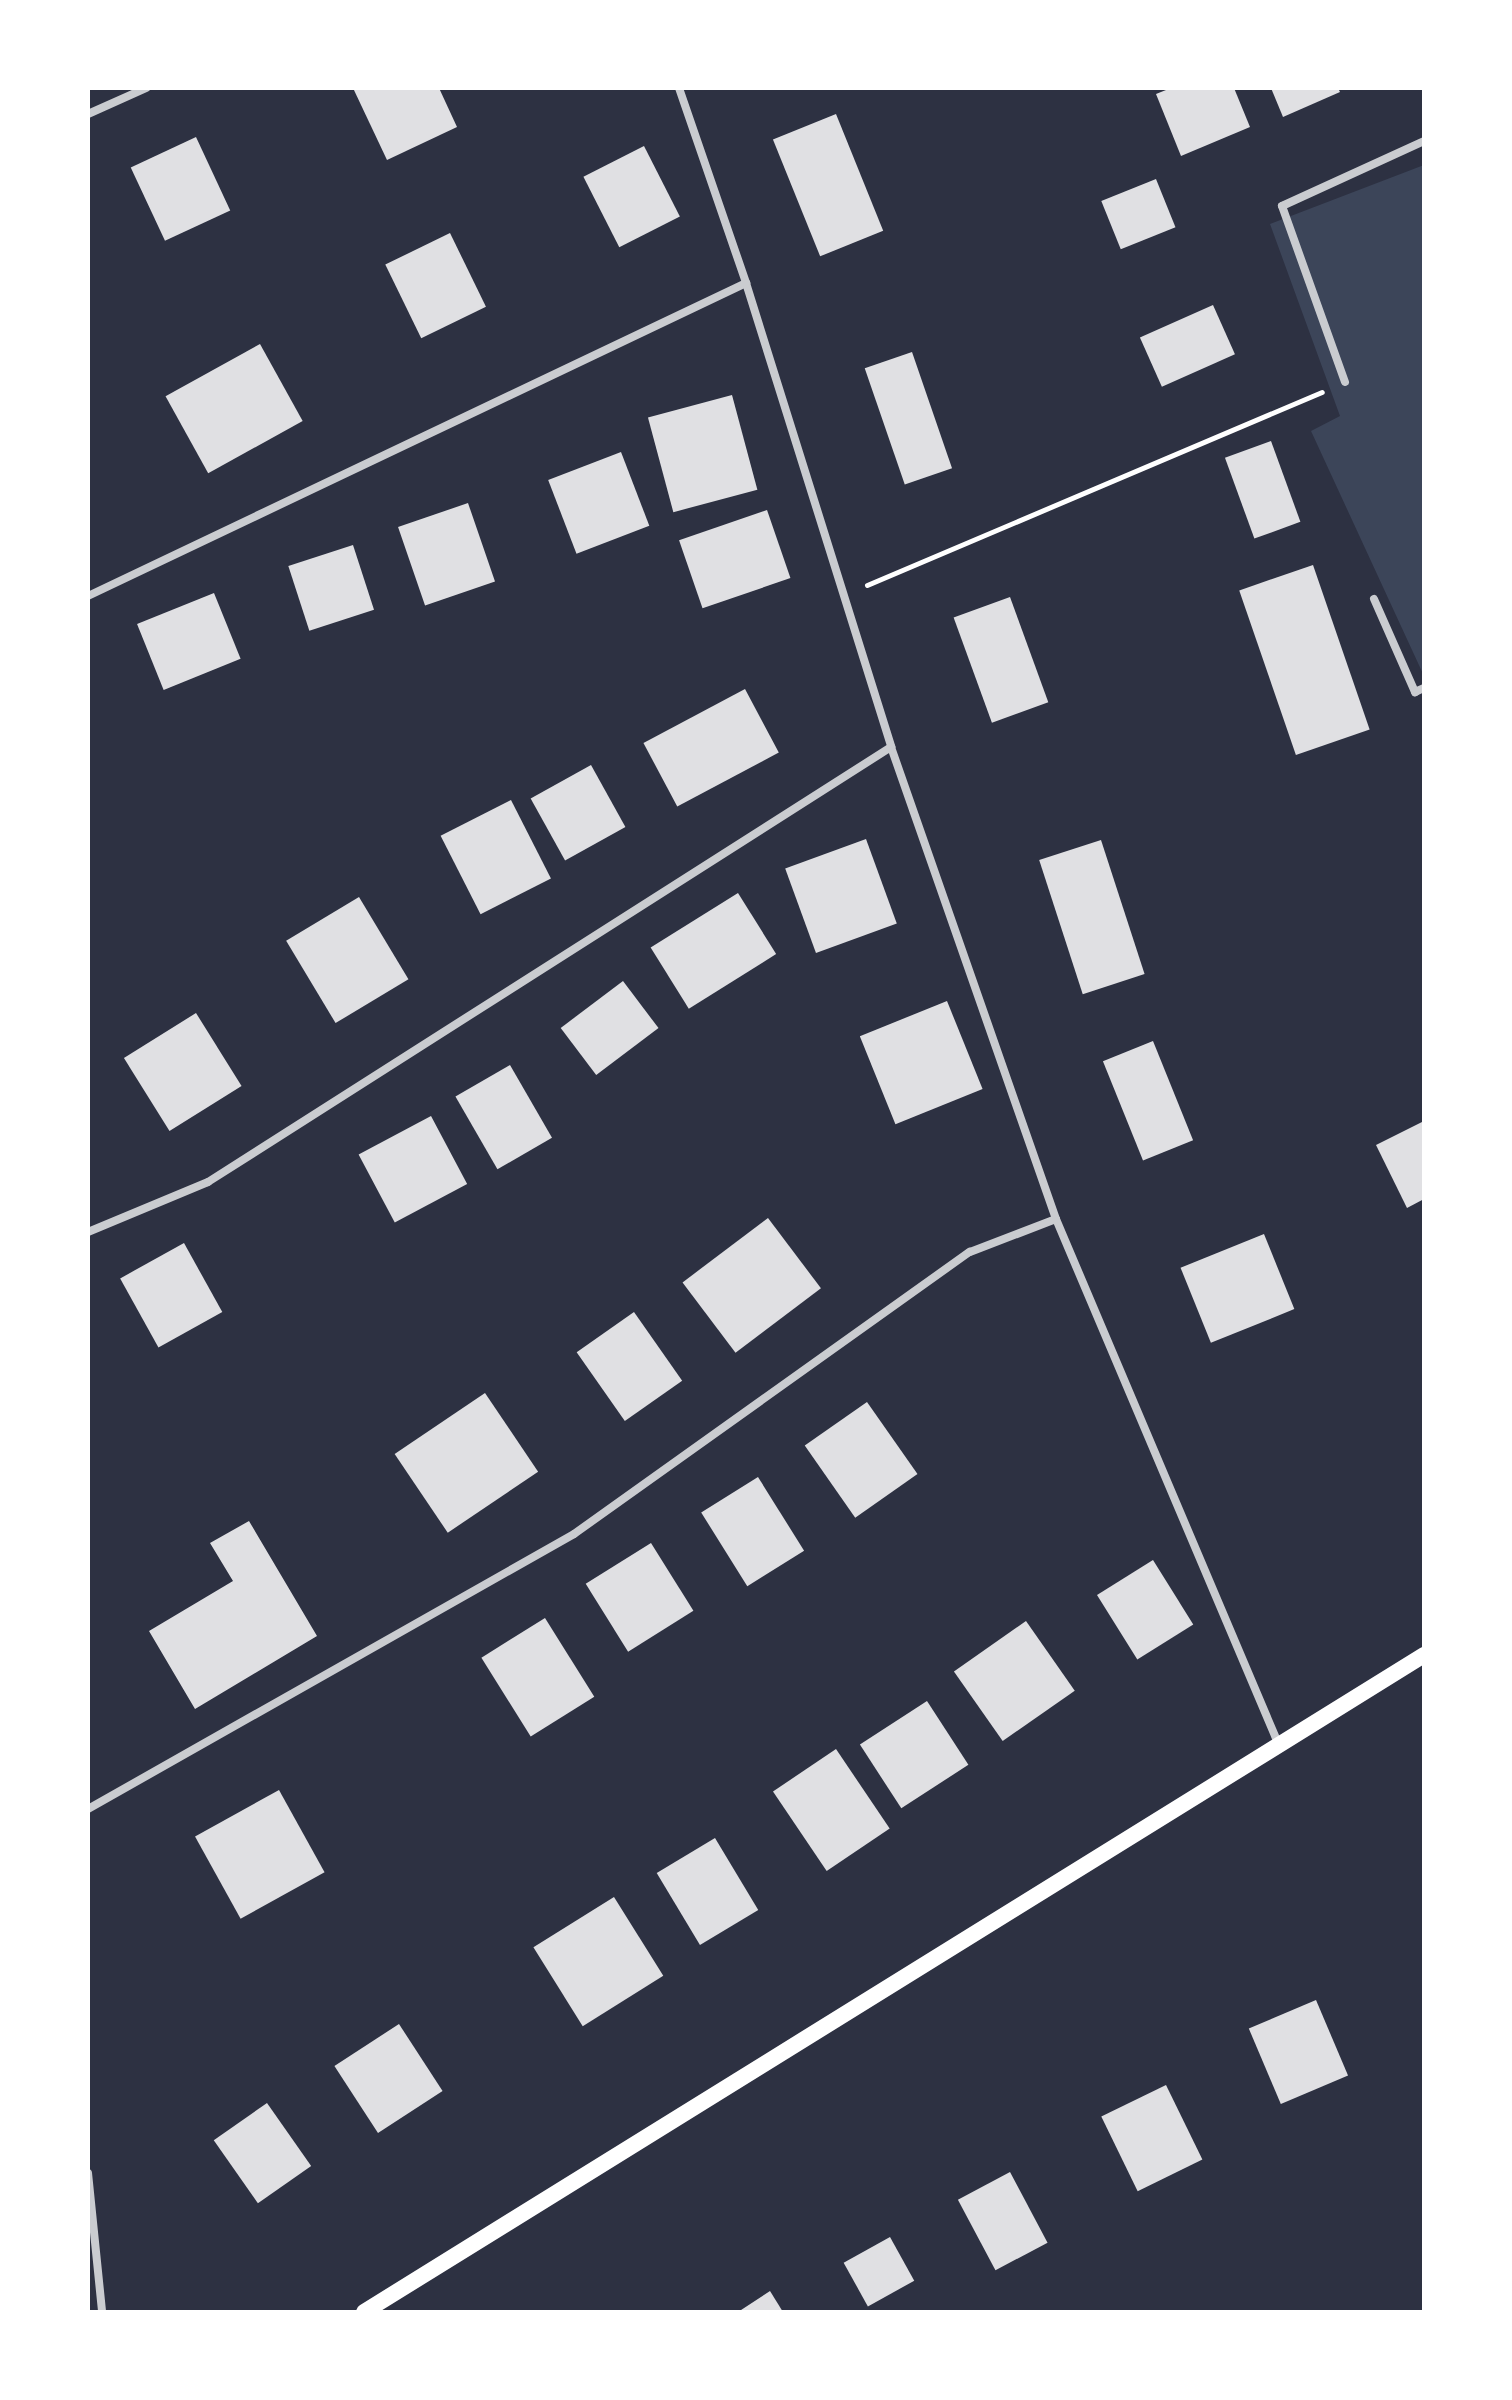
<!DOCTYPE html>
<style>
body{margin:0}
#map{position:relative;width:1512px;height:2400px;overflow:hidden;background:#2d3142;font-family:"IBM Plex Sans",sans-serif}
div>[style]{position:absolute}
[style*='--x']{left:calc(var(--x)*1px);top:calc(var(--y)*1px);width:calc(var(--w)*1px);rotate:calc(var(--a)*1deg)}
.green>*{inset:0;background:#3c4559}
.building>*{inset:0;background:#e0e0e3;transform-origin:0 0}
.path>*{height:5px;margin:-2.5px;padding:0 2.5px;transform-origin:2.5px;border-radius:2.5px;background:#fff}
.minor>*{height:8px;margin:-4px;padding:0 4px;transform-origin:4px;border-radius:4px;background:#caccd0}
.secondary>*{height:16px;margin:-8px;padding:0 8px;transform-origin:8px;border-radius:8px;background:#fff}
span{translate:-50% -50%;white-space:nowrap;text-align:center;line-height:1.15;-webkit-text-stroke:6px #fff;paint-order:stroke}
.frame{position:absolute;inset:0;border:90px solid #fff;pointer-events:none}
</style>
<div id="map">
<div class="green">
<div style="clip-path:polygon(1424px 165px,1424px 676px,1311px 431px,1340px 416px,1270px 224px)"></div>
</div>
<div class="building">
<div style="clip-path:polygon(353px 88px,439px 88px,457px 127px,387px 160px)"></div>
<div style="clip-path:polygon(1171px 88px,1234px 88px,1250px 127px,1181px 156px,1156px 94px)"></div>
<div style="clip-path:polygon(1271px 88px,1338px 88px,1340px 92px,1283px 117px)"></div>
<div style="left:836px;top:114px;width:126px;height:68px;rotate:68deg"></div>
<div style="left:196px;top:137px;width:81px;height:72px;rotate:65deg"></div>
<div style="left:644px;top:146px;width:79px;height:68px;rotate:63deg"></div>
<div style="left:1156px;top:179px;width:52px;height:59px;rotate:68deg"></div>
<div style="left:450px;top:233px;width:82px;height:72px;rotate:64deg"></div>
<div style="left:1213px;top:305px;width:54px;height:80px;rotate:66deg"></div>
<div style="left:260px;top:344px;width:88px;height:108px;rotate:61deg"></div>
<div style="left:912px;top:352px;width:123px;height:50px;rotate:71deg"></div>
<div style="left:732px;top:395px;width:98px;height:87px;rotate:75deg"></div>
<div style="left:1271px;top:441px;width:86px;height:49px;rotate:70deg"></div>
<div style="left:621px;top:452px;width:79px;height:78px;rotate:69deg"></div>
<div style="left:468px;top:503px;width:83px;height:74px;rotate:71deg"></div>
<div style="left:767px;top:510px;width:72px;height:93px;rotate:71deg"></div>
<div style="left:353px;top:545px;width:68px;height:68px;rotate:72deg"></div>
<div style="left:1313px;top:565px;width:174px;height:78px;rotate:71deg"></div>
<div style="left:214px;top:593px;width:71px;height:83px;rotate:68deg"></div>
<div style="left:1010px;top:597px;width:112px;height:60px;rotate:70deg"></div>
<div style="left:745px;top:689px;width:72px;height:115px;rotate:62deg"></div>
<div style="left:591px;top:765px;width:71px;height:69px;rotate:61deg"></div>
<div style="left:511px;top:800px;width:88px;height:79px;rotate:63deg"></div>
<div style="left:866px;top:839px;width:90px;height:86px;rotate:70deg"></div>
<div style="left:1101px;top:840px;width:141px;height:65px;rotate:72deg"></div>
<div style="left:738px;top:893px;width:72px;height:103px;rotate:58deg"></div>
<div style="left:359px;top:897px;width:96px;height:85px;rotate:59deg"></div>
<div style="left:623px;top:981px;width:59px;height:78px;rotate:53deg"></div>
<div style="left:947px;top:1001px;width:95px;height:94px;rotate:68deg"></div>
<div style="left:196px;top:1013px;width:86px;height:85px;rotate:58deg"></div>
<div style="left:1153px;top:1041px;width:107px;height:54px;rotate:68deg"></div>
<div style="left:510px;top:1065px;width:84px;height:63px;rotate:60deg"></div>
<div style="left:431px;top:1116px;width:77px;height:82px;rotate:62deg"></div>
<div style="clip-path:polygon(1424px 1121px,1424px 1199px,1407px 1208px,1376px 1145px)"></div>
<div style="left:768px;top:1218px;width:88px;height:107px;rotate:53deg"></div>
<div style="left:1264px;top:1234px;width:81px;height:90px;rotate:68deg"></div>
<div style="left:184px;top:1243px;width:79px;height:73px;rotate:61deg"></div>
<div style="left:634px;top:1312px;width:84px;height:70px;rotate:55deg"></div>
<div style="left:485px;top:1393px;width:95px;height:109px;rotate:56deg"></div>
<div style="left:867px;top:1402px;width:88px;height:76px;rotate:55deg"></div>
<div style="left:758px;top:1477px;width:87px;height:67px;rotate:58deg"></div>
<div style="clip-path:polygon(249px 1521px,317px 1636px,195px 1709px,149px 1631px,233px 1581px,210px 1543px)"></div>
<div style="left:651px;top:1543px;width:80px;height:77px;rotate:58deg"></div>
<div style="left:1153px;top:1560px;width:76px;height:66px;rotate:58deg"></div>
<div style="left:545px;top:1618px;width:93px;height:75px;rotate:58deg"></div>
<div style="left:1026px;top:1621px;width:85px;height:88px;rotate:55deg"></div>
<div style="left:927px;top:1701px;width:76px;height:80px;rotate:57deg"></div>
<div style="left:836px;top:1749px;width:96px;height:76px;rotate:56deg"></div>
<div style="left:279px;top:1790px;width:94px;height:96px;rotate:61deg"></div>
<div style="left:715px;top:1838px;width:84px;height:68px;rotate:59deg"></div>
<div style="left:614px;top:1897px;width:93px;height:95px;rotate:58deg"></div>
<div style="left:1316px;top:2000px;width:82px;height:73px;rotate:67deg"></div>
<div style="left:399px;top:2024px;width:80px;height:77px;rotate:57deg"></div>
<div style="left:1166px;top:2085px;width:83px;height:72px;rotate:64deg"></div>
<div style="left:267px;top:2103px;width:77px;height:65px;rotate:55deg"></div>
<div style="left:1010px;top:2172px;width:80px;height:59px;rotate:62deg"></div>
<div style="left:890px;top:2237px;width:50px;height:53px;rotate:61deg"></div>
<div style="clip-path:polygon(770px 2291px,783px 2312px,738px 2312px)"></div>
</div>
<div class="path">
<div style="--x:867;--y:585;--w:494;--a:-23"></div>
</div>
<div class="minor">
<div style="--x:679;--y:88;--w:206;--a:71"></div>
<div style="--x:746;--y:283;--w:486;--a:72.6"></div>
<div style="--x:891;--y:747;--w:500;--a:70.73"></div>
<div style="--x:1056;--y:1219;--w:569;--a:67.04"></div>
<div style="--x:88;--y:114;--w:64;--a:-24.1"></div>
<div style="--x:1345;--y:382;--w:187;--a:-109.7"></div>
<div style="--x:1282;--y:206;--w:156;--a:-24.6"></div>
<div style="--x:88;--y:596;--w:729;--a:-25.44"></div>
<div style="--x:1374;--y:599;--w:102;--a:66.2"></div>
<div style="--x:1415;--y:692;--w:10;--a:-24"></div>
<div style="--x:88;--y:1232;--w:130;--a:-22.6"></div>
<div style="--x:208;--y:1182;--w:810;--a:-32.49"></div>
<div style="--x:88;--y:1809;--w:558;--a:-29.5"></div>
<div style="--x:574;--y:1534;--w:486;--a:-35.5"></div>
<div style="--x:970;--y:1252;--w:92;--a:-21"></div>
<div style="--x:88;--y:2173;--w:140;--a:84.2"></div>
</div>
<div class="secondary">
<div style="--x:364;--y:2312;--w:1247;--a:-31.79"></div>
</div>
<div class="frame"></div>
</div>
